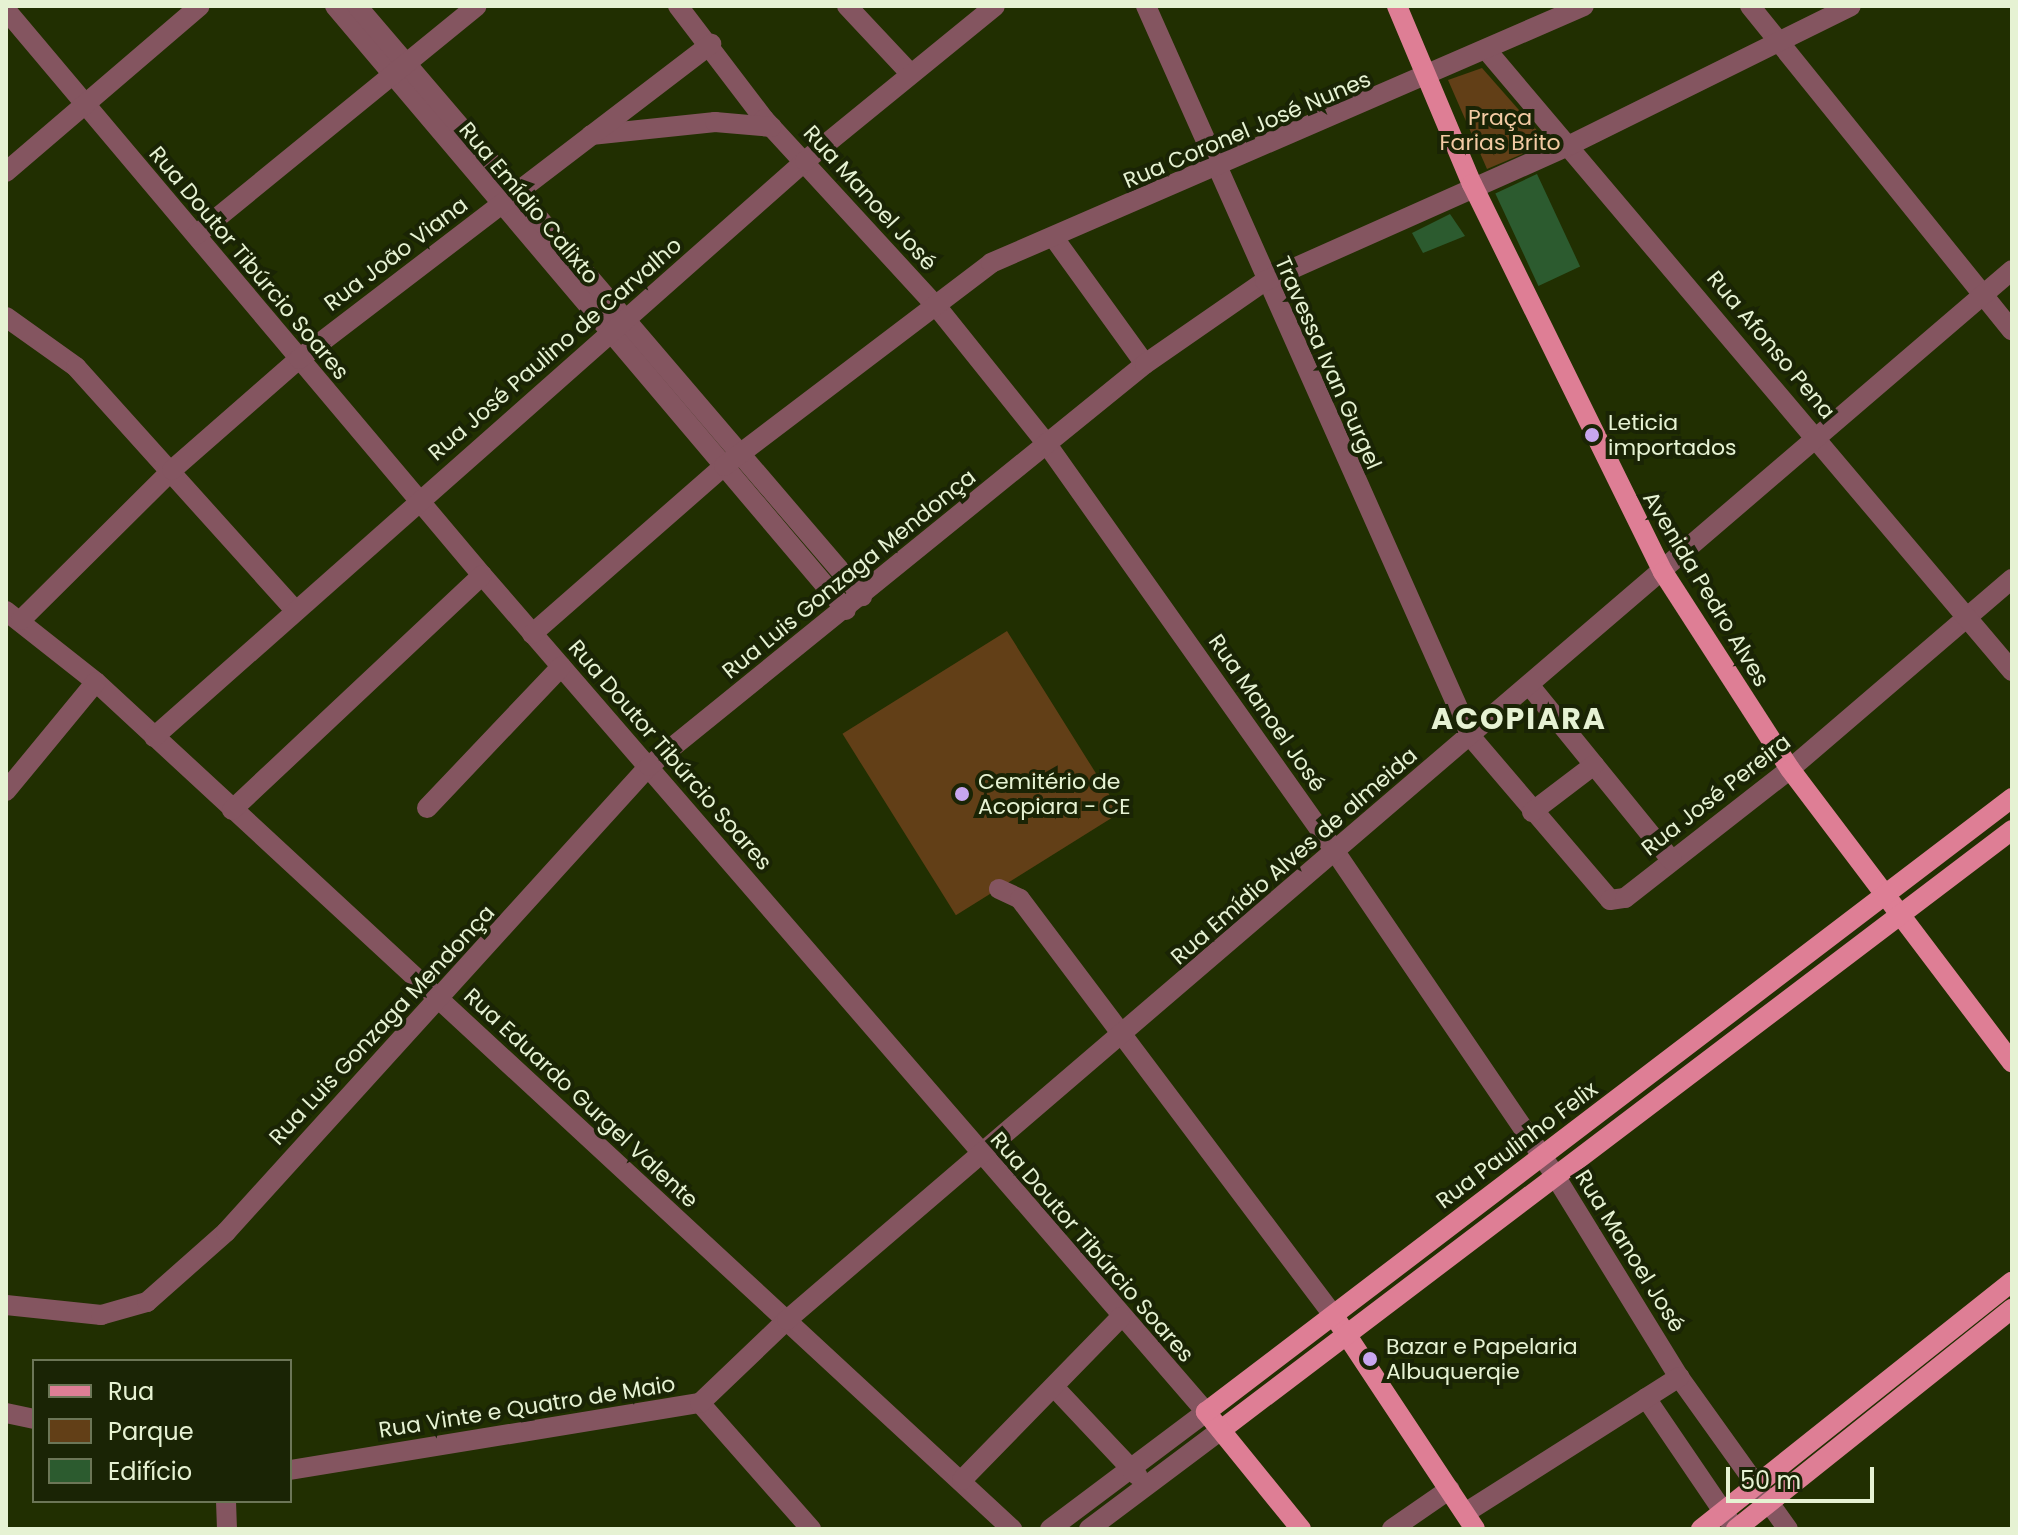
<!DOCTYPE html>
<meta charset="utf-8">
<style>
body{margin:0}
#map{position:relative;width:2018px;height:1535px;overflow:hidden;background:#212f01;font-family:Poppins,sans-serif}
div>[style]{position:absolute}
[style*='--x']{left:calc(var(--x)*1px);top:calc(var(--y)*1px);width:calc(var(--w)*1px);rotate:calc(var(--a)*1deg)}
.green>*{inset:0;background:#623f17;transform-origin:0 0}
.building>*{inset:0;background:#2c5b2f;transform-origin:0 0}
.minor>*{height:20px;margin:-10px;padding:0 10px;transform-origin:10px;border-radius:10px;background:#845560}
.major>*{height:20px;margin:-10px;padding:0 10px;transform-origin:10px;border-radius:10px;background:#de7e95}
.dots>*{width:22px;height:22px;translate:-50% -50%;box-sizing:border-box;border:4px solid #1a2405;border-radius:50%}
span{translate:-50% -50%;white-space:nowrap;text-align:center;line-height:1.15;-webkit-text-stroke:8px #1a2405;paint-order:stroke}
.park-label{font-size:22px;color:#f3caa3}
.street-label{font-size:22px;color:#e6f2d3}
.poi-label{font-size:22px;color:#e6f2d3}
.left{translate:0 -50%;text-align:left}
.district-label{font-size:30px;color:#e6f2d3;font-weight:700;letter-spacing:2px}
.frame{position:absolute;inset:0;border:8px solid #e6f2d3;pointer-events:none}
.legend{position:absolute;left:32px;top:1359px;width:260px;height:144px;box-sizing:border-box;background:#1a2405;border:2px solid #6c7657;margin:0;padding:10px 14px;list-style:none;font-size:24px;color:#e6f2d3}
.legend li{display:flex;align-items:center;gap:16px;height:40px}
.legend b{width:40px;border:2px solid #6c7657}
.scale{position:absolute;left:1726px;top:1467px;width:148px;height:36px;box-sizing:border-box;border:4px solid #e6f2d3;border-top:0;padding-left:10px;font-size:24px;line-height:28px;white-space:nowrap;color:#e6f2d3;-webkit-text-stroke:6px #1a2405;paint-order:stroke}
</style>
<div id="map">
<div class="green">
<div style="clip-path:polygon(1482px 68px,1548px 143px,1487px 169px,1448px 80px)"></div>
<div style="left:1007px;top:631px;width:214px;height:194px;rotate:58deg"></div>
</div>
<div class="building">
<div style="left:1537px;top:174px;width:102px;height:46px;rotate:65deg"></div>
<div style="clip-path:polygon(1450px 214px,1465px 236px,1423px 253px,1412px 233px)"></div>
</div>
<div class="minor">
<div style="--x:335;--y:6;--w:791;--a:49.77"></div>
<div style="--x:357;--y:6;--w:777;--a:49.44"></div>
<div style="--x:678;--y:6;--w:142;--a:52.7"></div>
<div style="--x:764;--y:119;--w:255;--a:47.4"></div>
<div style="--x:937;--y:307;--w:174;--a:51.3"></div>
<div style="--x:1046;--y:443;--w:499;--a:54.7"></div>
<div style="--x:1334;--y:850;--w:392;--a:55.8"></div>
<div style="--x:1554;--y:1174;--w:238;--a:58.4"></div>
<div style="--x:1679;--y:1377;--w:187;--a:54.4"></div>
<div style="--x:847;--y:6;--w:91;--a:46.8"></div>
<div style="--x:1146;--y:6;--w:800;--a:66.03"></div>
<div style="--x:1471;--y:737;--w:214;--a:49.5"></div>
<div style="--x:1610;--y:900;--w:15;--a:-8"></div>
<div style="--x:1625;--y:898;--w:209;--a:-38"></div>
<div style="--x:1790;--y:769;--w:292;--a:-40.6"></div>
<div style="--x:1750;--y:6;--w:417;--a:51.1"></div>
<div style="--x:6;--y:10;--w:739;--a:49.89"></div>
<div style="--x:482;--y:575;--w:1107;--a:49.14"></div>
<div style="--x:1206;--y:1412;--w:195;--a:143.1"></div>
<div style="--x:1489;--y:53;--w:810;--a:49.76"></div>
<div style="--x:591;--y:135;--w:125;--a:-6"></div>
<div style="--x:715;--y:122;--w:57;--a:5"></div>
<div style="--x:6;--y:172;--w:255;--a:-40.6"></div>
<div style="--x:196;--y:235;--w:362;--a:-39.2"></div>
<div style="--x:1054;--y:238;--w:155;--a:54.2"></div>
<div style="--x:6;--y:317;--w:86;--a:35.5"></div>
<div style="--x:76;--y:367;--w:324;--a:48"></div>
<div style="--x:6;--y:611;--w:115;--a:38.3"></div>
<div style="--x:96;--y:682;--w:1248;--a:42.76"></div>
<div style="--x:21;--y:620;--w:213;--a:-44.8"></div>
<div style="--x:172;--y:470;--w:169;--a:-41.2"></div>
<div style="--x:299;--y:359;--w:519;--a:-37.4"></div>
<div style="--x:532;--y:634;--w:255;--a:-41.2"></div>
<div style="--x:724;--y:466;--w:335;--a:-37.2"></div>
<div style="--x:991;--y:263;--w:646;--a:-23.43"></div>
<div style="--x:1530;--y:686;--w:225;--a:50.9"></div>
<div style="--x:154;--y:737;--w:869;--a:-41.5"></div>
<div style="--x:805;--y:161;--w:245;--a:-39.2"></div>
<div style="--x:6;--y:791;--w:141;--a:-50.5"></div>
<div style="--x:427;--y:808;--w:195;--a:-46.5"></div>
<div style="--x:232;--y:810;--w:343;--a:-43.2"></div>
<div style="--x:1532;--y:812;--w:78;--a:-37.2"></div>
<div style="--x:999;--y:889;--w:23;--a:25"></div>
<div style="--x:1020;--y:899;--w:521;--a:53.04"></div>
<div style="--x:6;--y:1305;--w:96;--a:6"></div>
<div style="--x:101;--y:1315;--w:48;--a:-15.8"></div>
<div style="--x:147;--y:1302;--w:106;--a:-41.5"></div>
<div style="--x:226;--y:1232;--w:629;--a:-47.77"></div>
<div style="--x:649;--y:766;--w:638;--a:-39.02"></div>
<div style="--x:1145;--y:364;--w:146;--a:-34.7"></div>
<div style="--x:1265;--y:281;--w:334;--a:-24"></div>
<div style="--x:1570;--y:145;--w:313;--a:-26.3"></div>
<div style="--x:1055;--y:1388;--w:120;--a:46.7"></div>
<div style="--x:1646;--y:1398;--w:158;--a:55.8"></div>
<div style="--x:700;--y:1403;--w:168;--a:48.6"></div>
<div style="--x:6;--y:1413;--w:29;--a:12"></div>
<div style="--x:290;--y:1470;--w:415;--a:-9.3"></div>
<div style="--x:700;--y:1403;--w:120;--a:-43.7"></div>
<div style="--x:787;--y:1320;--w:1613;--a:-40.6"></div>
<div style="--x:962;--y:1480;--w:228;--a:-45.7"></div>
<div style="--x:226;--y:1501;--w:28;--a:88"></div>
<div style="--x:1465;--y:1513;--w:254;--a:-32.4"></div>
<div style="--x:1089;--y:1529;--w:165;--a:-36.9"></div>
<div style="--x:1392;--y:1529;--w:70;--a:-34.6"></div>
</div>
<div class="major">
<div style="--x:1397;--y:6;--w:193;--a:67.2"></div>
<div style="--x:1472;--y:184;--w:432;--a:63.8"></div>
<div style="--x:1663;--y:572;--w:234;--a:57.2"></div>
<div style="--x:1790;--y:769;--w:368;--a:52.9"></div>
<div style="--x:1338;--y:1322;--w:248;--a:56.5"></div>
<div style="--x:1221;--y:1430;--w:993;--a:-37.18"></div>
<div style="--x:1301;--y:1529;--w:151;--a:-129.1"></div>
<div style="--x:1206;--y:1412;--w:1013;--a:-37.3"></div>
<div style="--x:1701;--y:1529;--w:397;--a:-38.5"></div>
<div style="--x:1736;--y:1529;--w:353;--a:-38.6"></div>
</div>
<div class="dots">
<div style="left:1592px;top:435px;background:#c8a6ef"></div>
<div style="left:962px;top:794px;background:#c8a6ef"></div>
<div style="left:1370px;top:1359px;background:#c8a6ef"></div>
</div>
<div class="park-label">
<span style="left:1500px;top:130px">Praça<br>Farias Brito</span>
</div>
<div class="street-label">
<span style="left:1247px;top:130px;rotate:-23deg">Rua Coronel José Nunes</span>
<span style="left:870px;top:198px;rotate:48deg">Rua Manoel José</span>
<span style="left:529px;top:203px;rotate:50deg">Rua Emídio Calixto</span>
<span style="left:396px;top:254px;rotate:-37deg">Rua João Viana</span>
<span style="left:249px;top:263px;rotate:50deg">Rua Doutor Tibúrcio Soares</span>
<span style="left:1771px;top:345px;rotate:50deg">Rua Afonso Pena</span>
<span style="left:555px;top:349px;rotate:-41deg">Rua José Paulino de Carvalho</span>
<span style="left:1328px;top:363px;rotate:66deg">Travessa Ivan Gurgel</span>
<span style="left:849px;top:574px;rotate:-39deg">Rua Luis Gonzaga Mendonça</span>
<span style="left:1706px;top:589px;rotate:59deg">Avenida Pedro Alves</span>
<span style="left:1267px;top:713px;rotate:55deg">Rua Manoel José</span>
<span style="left:670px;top:755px;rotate:49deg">Rua Doutor Tibúrcio Soares</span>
<span style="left:1716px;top:795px;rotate:-38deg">Rua José Pereira</span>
<span style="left:1294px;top:856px;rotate:-41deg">Rua Emídio Alves de almeida</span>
<span style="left:382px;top:1025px;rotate:-47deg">Rua Luis Gonzaga Mendonça</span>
<span style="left:581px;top:1098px;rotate:43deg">Rua Eduardo Gurgel Valente</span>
<span style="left:1517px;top:1145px;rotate:-37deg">Rua Paulinho Felix</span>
<span style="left:1092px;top:1247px;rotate:49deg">Rua Doutor Tibúrcio Soares</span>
<span style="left:1630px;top:1251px;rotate:58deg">Rua Manoel José</span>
<span style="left:527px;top:1407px;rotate:-9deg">Rua Vinte e Quatro de Maio</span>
</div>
<div class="poi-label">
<span class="left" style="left:1608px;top:435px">Leticia<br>importados</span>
<span class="left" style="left:978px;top:794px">Cemitério de<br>Acopiara - CE</span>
<span class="left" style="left:1386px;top:1359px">Bazar e Papelaria<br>Albuquerqie</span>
</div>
<div class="district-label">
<span style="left:1519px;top:719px">ACOPIARA</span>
</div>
<div class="frame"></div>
<ul class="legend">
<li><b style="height:10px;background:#de7e95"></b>Rua</li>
<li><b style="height:22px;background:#623f17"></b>Parque</li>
<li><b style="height:22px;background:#2c5b2f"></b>Edifício</li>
</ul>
<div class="scale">50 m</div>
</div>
